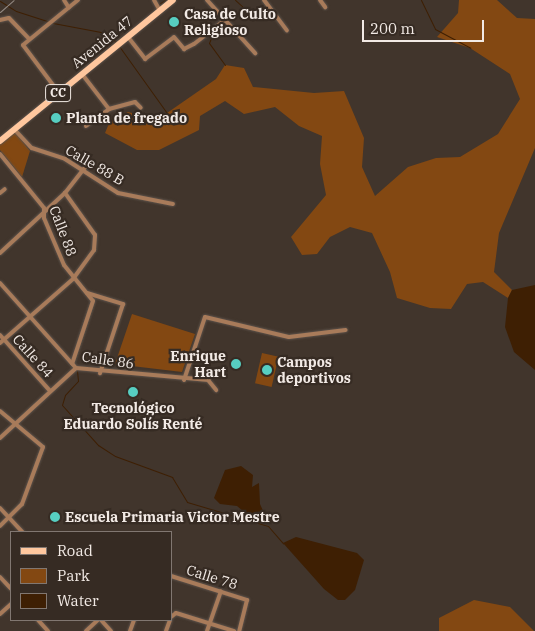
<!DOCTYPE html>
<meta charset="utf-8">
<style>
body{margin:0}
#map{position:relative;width:535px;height:631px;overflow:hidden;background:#41352c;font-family:"IBM Plex Serif",serif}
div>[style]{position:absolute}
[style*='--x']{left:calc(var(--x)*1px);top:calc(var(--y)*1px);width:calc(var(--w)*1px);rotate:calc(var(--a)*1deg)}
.green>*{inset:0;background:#834812;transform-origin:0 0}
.water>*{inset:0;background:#3e1f03}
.stream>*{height:1px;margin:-0.5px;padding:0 0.5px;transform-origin:0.5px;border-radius:0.5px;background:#3e1f03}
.roads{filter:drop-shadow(0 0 1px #5d524a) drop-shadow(0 0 1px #5d524a)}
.minor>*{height:4px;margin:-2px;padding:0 2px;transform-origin:2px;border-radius:2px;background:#a87b5a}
.primary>*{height:6px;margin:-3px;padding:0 3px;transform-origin:3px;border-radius:3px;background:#ffc79e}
.rail>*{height:1px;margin:-0.5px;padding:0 0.5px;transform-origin:0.5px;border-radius:0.5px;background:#938982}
.dots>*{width:14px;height:14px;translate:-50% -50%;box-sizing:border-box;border:2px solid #362b23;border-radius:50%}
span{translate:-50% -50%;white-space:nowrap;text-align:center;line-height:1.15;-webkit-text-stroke:4.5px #362b23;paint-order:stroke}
.shield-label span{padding:1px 4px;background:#362b23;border:1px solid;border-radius:4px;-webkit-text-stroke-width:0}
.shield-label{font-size:12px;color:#f2eae5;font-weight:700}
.poi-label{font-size:14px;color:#f2eae5;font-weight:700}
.left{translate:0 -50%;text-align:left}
.right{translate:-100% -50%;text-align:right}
.street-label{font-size:14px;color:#f2eae5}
.legend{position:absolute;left:10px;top:531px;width:162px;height:90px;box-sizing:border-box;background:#362b23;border:1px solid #817771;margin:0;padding:6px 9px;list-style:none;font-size:15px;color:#f2eae5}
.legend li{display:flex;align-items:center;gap:10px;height:25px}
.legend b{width:25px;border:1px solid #817771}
.scale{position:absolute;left:362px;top:20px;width:122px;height:22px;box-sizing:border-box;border:2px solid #f2eae5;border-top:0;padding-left:6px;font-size:15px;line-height:18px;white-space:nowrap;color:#f2eae5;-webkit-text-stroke:4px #362b23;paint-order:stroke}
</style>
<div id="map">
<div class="green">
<div style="clip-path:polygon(459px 0,497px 0,517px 18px,535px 19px,535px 148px,499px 233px,494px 272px,512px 290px,508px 298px,483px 282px,467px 284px,451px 309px,430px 308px,397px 298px,390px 272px,372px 233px,350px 227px,330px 237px,317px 254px,302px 255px,291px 237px,326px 195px,320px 164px,322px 136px,299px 126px,275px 107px,244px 114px,225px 101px,200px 116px,199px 130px,159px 150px,137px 150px,105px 133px,110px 121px,128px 112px,153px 118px,167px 113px,216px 79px,225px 65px,244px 68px,253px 87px,314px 93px,344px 91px,364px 138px,362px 167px,375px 196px,408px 167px,436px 158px,460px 157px,498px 134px,520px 99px,510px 74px,470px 48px,437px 37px,458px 13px)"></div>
<div style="clip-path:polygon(15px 132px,30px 151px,22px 177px,0 150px,0 144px)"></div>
<div style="clip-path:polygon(132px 314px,195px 334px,182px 372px,115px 364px)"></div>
<div style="left:262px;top:353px;width:17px;height:31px;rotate:13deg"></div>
<div style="clip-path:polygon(474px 600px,510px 607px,534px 631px,439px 631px,439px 618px)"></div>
</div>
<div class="water">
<div style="clip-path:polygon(535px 285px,535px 370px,514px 352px,505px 327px,508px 298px,512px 290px)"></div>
<div style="clip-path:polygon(241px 466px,253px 475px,252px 487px,259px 483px,260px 504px,264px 513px,262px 518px,255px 521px,237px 506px,220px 504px,214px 498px,225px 470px)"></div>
<div style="clip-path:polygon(296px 537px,357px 553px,364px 560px,355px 590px,345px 600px,338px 600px,324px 589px,283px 543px)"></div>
</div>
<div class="stream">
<div style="--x:421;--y:0;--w:32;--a:64"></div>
<div style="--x:435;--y:29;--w:40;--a:28"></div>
<div style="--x:0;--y:1;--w:19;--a:32"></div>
<div style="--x:16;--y:11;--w:35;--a:18"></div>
<div style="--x:159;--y:4;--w:7;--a:-34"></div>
<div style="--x:229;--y:21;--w:20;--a:-41"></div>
<div style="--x:244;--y:8;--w:12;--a:-138"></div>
<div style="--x:53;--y:23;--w:54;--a:10.7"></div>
<div style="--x:106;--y:33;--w:15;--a:42"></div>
<div style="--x:119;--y:46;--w:82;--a:54.4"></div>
<div style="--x:225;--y:65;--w:27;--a:-126"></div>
<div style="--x:209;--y:43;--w:11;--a:-68"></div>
<div style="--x:213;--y:33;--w:15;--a:-37"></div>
<div style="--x:77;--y:371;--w:10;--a:84"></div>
<div style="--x:78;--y:381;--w:19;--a:133"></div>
<div style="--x:65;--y:395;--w:10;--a:107"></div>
<div style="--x:62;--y:405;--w:54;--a:48"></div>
<div style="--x:98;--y:445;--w:20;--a:33"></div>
<div style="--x:115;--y:456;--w:61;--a:20.2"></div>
<div style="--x:172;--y:477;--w:29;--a:59"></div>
<div style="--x:187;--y:502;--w:84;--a:16.5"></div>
<div style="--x:268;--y:526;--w:23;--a:49"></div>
</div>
<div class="roads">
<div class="minor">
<div style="--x:64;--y:0;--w:9;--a:58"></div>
<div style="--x:154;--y:0;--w:13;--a:61"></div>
<div style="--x:207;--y:0;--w:72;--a:47.8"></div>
<div style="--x:264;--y:0;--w:38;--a:53"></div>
<div style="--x:320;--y:0;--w:9;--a:54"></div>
<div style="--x:0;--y:20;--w:9;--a:-13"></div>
<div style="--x:9;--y:18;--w:29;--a:46"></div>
<div style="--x:128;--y:37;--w:28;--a:52"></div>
<div style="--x:145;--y:59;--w:36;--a:-37"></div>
<div style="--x:174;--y:37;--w:16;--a:50"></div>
<div style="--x:184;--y:49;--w:11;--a:-27"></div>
<div style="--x:194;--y:44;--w:37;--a:-38"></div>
<div style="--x:82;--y:74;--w:44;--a:52.4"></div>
<div style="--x:59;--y:93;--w:60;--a:-126.9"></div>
<div style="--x:23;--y:45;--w:71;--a:-39.3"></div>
<div style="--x:86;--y:126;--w:29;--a:-36"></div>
<div style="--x:109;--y:109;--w:27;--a:-15"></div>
<div style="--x:135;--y:102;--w:8;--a:45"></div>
<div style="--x:14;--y:129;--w:26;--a:47"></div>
<div style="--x:32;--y:148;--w:35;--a:18"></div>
<div style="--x:65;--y:159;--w:63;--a:32.7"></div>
<div style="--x:118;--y:193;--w:56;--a:11.3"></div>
<div style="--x:0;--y:154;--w:70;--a:50.8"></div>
<div style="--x:44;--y:208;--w:10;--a:90"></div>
<div style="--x:44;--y:218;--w:51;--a:66.9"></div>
<div style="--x:64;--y:265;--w:46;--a:51.1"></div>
<div style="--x:93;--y:301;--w:66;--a:108.4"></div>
<div style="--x:0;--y:193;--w:6;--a:-39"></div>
<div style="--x:0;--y:253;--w:88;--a:-42.7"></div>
<div style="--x:65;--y:193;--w:39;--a:-52"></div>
<div style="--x:0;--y:283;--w:114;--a:48.2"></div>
<div style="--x:76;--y:368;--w:133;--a:5.2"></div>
<div style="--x:208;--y:380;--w:13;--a:51"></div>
<div style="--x:87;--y:293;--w:38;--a:17"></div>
<div style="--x:123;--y:304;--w:73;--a:108.4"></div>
<div style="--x:0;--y:335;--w:75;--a:48.2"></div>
<div style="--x:0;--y:343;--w:97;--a:-41.2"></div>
<div style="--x:73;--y:279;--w:36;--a:-54"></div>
<div style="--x:94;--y:250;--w:15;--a:-86"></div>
<div style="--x:95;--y:235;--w:52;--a:-125.5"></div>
<div style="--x:184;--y:380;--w:66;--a:-71.6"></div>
<div style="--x:205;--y:317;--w:86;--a:13.4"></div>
<div style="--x:289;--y:337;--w:57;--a:-7"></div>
<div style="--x:0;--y:411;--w:56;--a:39.9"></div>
<div style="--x:43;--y:447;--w:61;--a:110.2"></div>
<div style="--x:22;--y:504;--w:31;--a:135"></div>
<div style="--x:0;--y:438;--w:103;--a:-42.6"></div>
<div style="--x:0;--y:508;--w:33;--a:47"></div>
<div style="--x:171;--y:576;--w:80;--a:17.5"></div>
<div style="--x:247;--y:600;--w:32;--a:104"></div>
<div style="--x:0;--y:577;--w:16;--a:47"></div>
<div style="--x:0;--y:614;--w:15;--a:-42"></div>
<div style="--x:171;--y:617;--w:6;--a:-39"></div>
<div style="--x:176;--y:613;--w:61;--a:17.2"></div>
<div style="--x:38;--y:620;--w:15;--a:48"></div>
<div style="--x:101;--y:620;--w:15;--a:48"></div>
<div style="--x:86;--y:631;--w:16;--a:-43"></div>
<div style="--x:130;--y:631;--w:12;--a:-70"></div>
<div style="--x:166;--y:631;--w:12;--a:-70"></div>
<div style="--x:207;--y:631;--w:42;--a:-70.7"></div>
</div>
<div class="primary">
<div style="--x:0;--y:141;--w:223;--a:-39.2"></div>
</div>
</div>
<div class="rail">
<div style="--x:0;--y:12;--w:18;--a:-41"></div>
</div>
<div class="dots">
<div style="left:174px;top:22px;background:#57cec1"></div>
<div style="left:56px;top:118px;background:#57cec1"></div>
<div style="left:236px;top:364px;background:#57cec1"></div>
<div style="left:267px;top:370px;background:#57cec1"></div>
<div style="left:133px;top:392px;background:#57cec1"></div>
<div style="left:55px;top:517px;background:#57cec1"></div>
</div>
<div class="shield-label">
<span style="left:58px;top:93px">CC</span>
</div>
<div class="poi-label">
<span class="left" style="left:184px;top:22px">Casa de Culto<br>Religioso</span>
<span class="left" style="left:66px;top:118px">Planta de fregado</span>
<span class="right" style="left:226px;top:364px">Enrique<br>Hart</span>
<span class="left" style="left:277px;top:370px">Campos<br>deportivos</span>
<span style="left:133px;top:416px">Tecnológico<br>Eduardo Solís Renté</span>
<span class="left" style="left:65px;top:517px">Escuela Primaria Victor Mestre</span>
</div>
<div class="street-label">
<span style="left:102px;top:42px;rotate:-39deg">Avenida 47</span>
<span style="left:95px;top:165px;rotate:30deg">Calle 88 B</span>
<span style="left:63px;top:231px;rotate:69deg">Calle 88</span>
<span style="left:33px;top:356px;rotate:48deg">Calle 84</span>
<span style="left:108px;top:360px;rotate:8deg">Calle 86</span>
<span style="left:212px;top:577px;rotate:17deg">Calle 78</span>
</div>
<ul class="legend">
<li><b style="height:6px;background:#ffc79e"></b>Road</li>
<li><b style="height:14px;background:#834812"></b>Park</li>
<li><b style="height:14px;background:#3e1f03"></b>Water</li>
</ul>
<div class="scale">200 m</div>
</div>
